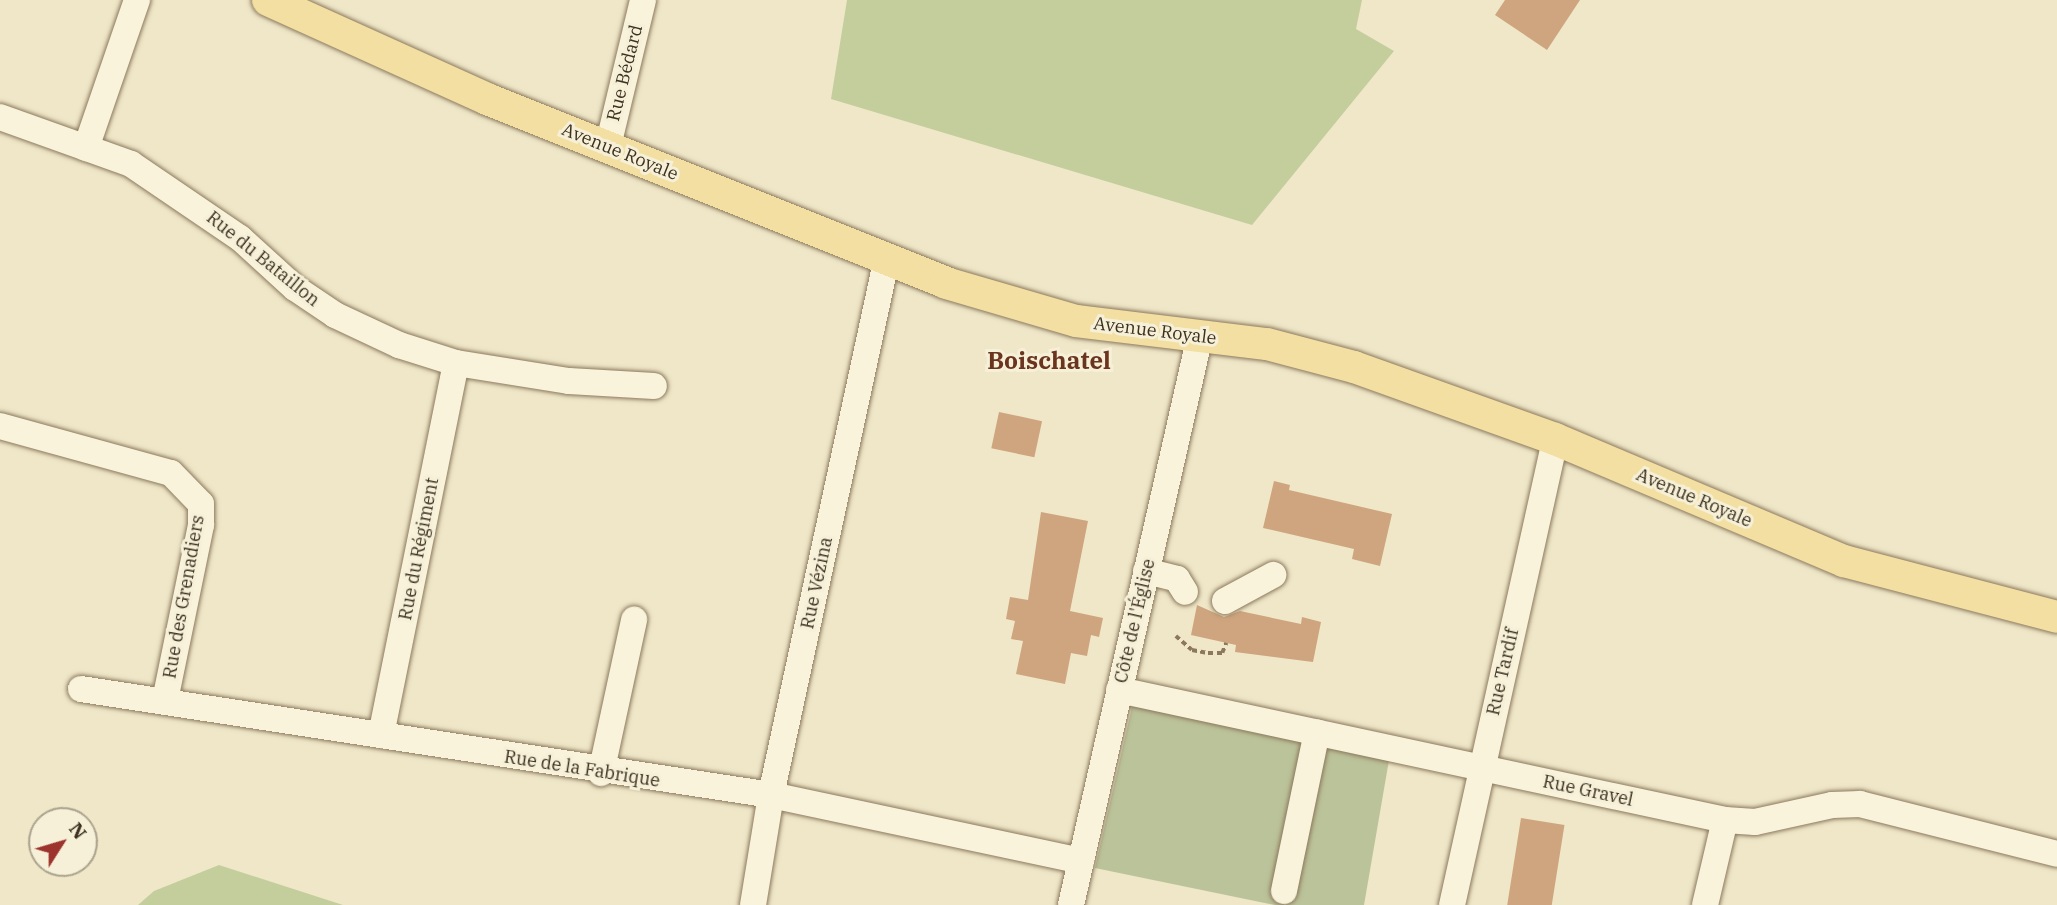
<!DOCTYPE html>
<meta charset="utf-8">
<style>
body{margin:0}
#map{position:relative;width:2057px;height:905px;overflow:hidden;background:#efe7c8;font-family:"IBM Plex Serif",serif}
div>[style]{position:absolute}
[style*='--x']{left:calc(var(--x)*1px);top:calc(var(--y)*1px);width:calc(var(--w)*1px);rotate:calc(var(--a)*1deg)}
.green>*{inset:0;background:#c4ce9c}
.cemetery>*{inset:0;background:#bbc39a}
.building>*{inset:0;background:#cea57e;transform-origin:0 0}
.path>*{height:3.5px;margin-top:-1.75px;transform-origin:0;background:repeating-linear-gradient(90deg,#8c795d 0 5px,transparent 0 8.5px)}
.roads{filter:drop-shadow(0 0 2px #8c795d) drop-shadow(0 0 2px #8c795d)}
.minor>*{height:26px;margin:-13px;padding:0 13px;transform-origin:13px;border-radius:13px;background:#f9f3dc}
.major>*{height:32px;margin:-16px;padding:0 16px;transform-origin:16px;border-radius:16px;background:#f2dfa1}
span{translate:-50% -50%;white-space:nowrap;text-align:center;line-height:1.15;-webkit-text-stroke:6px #f6f0d8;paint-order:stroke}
.street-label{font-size:18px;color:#3c3020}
.district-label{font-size:24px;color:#6a341f;font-weight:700}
.north{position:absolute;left:28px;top:807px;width:70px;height:70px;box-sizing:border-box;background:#f6f0d8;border:2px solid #aca38e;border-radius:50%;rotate:53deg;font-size:19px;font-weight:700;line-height:28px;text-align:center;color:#3c3020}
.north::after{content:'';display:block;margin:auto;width:24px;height:32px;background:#9c332c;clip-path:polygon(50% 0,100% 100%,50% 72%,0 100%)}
</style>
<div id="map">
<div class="green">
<div style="clip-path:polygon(847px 0,1362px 0,1356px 29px,1394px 51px,1252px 225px,831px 99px)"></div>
<div style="clip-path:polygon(219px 865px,343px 905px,138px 905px,154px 891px)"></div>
</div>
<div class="cemetery">
<div style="clip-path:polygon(1144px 698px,1389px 760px,1364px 905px,1275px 905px,1095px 868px,1132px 707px)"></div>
</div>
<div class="building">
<div style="clip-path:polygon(1505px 0,1580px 0,1547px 50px,1495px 15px)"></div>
<div style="left:999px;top:412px;width:44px;height:37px;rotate:12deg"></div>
<div style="clip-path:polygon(1274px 481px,1290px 485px,1289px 490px,1392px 514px,1380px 566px,1352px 559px,1354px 549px,1263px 528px)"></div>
<div style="clip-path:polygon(1041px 512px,1088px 521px,1070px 611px,1103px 618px,1099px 637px,1091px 635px,1087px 656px,1071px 653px,1065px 684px,1016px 674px,1023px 641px,1011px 639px,1015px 621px,1006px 619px,1010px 597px,1028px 600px)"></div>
<div style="clip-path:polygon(1197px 605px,1224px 617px,1240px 611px,1301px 624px,1302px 617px,1321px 622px,1313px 662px,1235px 652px,1236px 645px,1191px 635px)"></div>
<div style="left:1521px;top:818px;width:44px;height:88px;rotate:9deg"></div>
</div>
<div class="path">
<div style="--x:1176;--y:636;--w:21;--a:41"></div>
<div style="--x:1192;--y:650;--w:16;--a:11"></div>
<div style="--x:1208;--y:653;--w:14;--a:0"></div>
<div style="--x:1222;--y:653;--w:11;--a:-68"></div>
</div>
<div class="roads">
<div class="minor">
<div style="--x:0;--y:117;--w:139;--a:19.7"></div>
<div style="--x:131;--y:164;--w:132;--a:34.2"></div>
<div style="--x:240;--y:238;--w:74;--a:42.3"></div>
<div style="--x:295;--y:288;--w:48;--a:34"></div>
<div style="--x:335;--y:315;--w:71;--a:25.1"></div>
<div style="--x:399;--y:345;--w:60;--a:17.5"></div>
<div style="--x:456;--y:363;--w:114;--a:9.1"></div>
<div style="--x:569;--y:381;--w:85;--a:3.4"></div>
<div style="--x:608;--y:146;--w:150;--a:-76.5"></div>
<div style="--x:86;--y:148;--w:157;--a:-71"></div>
<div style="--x:0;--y:426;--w:177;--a:15.4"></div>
<div style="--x:171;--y:473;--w:43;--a:45.9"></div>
<div style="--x:201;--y:504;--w:21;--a:90"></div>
<div style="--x:201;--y:525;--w:180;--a:101.6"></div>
<div style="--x:1146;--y:571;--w:32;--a:14"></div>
<div style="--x:1177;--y:579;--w:15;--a:58"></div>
<div style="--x:1225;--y:601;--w:55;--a:-28.4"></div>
<div style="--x:81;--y:689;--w:698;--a:8.73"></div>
<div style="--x:771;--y:795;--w:317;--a:12"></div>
<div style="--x:1119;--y:690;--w:620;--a:12.11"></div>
<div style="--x:1725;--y:820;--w:30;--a:4"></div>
<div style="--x:1755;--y:822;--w:79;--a:-12.4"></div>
<div style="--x:1832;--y:805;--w:28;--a:-2"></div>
<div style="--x:1860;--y:804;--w:203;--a:14.2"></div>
<div style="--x:381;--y:735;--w:379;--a:-78.6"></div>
<div style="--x:601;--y:773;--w:157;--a:-77.8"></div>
<div style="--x:1284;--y:891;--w:162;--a:-78.3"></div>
<div style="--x:753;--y:905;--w:111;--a:-80.7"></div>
<div style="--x:771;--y:795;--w:545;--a:-77.82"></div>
<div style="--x:1071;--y:905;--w:583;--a:-77.23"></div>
<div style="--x:1452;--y:905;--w:477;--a:-77.5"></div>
<div style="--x:1705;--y:905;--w:87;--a:-76.8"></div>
</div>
<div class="major">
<div style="--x:268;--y:0;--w:240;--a:24.3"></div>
<div style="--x:487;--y:99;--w:495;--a:21.8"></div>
<div style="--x:946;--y:283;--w:135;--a:16.3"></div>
<div style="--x:1076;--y:321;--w:192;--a:6.9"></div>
<div style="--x:1267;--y:344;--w:90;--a:14.8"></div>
<div style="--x:1354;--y:367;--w:214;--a:19.7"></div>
<div style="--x:1555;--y:439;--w:314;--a:22.9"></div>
<div style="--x:1844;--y:561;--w:220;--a:14.7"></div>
</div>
</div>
<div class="street-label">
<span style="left:625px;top:73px;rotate:-76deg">Rue Bédard</span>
<span style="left:620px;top:152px;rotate:22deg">Avenue Royale</span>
<span style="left:263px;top:259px;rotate:39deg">Rue du Bataillon</span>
<span style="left:1155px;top:331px;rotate:7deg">Avenue Royale</span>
<span style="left:1694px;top:498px;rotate:23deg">Avenue Royale</span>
<span style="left:419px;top:549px;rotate:-79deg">Rue du Régiment</span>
<span style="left:817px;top:583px;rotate:-78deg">Rue Vézina</span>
<span style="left:184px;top:597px;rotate:-80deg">Rue des Grenadiers</span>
<span style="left:1135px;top:621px;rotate:-77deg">Côte de l'Église</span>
<span style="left:1503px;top:672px;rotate:-77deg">Rue Tardif</span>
<span style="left:582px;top:769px;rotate:9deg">Rue de la Fabrique</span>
<span style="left:1588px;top:791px;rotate:12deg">Rue Gravel</span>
</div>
<div class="district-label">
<span style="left:1049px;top:361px">Boischatel</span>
</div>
<div class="north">N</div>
</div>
